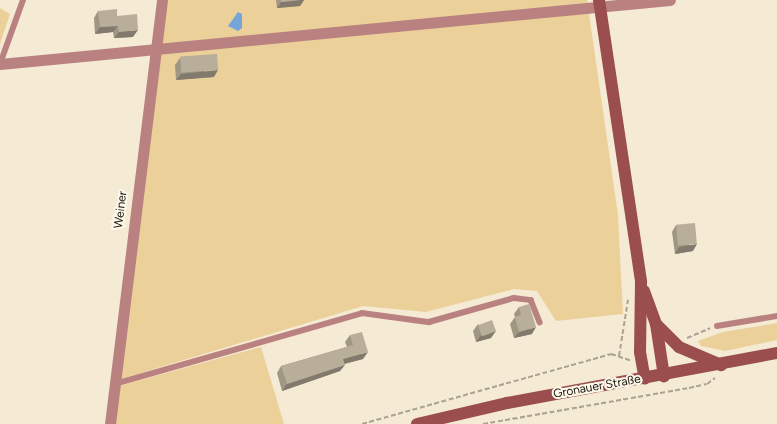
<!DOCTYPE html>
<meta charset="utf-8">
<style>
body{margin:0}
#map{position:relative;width:777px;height:424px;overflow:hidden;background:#f5ead4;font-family:Figtree,sans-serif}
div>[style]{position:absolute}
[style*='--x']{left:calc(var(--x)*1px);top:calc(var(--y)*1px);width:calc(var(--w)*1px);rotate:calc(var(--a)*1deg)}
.green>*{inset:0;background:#ecd099}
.water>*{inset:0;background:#75a5d8}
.path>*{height:2px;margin-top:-1px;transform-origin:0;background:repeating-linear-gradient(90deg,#aca493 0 5px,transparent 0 7.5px)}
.lane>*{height:5.5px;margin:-2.75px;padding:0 2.75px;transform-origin:2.75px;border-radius:2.75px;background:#b98280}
.street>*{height:11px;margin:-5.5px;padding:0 5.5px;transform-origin:5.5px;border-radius:5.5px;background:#b98280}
.secondary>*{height:12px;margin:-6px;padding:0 6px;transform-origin:6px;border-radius:6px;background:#9b4e4e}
.wall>*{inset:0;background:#9f9684}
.shaded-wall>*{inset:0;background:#827a6c}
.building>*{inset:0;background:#b9ae9a;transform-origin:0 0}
span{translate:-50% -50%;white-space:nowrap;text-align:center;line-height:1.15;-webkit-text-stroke:4px #fef8eb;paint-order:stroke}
.street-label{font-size:12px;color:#19160e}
</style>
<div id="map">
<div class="green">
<div style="clip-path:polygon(168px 0,587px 0,618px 215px,623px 314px,556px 321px,537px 291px,514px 289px,426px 312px,363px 306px,121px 379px,157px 54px,162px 43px)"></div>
<div style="clip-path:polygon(0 8px,10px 14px,0 44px)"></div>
<div style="clip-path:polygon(777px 323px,777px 340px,725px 351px,701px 346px,698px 341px,723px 332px)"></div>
<div style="clip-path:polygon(261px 347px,284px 424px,115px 424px,119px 386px)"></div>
</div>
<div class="water">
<div style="clip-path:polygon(238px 12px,242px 14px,242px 28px,238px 31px,228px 26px)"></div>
</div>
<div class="path">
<div style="--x:687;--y:338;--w:25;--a:-23"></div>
<div style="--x:619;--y:356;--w:57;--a:-80.9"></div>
<div style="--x:362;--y:424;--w:259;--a:-15.7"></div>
<div style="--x:611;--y:354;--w:20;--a:18"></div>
<div style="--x:483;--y:424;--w:209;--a:-9.9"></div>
<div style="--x:689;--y:388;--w:18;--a:-13"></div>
<div style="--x:707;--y:384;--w:10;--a:-37"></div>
</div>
<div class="lane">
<div style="--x:0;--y:64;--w:68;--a:-70.2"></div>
<div style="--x:717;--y:326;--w:61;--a:-9.5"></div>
<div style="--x:115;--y:384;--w:257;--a:-16"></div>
<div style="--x:362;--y:313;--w:68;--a:7.7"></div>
<div style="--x:429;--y:322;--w:88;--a:-15.8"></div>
<div style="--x:514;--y:298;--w:17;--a:7"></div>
<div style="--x:531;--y:300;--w:24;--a:68"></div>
</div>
<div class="street">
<div style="--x:0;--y:64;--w:673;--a:-5.46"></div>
<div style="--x:110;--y:424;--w:427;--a:-83"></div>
</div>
<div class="secondary">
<div style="--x:599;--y:0;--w:285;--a:81.5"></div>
<div style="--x:641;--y:282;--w:70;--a:90.8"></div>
<div style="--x:640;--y:352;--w:27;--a:80"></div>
<div style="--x:644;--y:291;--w:35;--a:70"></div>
<div style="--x:656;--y:324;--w:53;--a:81.3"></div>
<div style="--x:656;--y:324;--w:33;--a:45"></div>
<div style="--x:679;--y:347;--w:46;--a:23.2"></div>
<div style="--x:417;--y:424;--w:92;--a:-13.1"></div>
<div style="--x:507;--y:403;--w:275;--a:-10.5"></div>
</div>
<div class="wall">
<div style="clip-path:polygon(276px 0,304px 0,300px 6px,277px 8px)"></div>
<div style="clip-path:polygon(98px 11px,117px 16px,133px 37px,114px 38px,113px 32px,95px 34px,94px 18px)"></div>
<div style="clip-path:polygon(180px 58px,214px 77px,176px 80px,175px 65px)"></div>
<div style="clip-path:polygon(676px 225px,693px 251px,675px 254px,672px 232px)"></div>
<div style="clip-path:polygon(519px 307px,532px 334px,514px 338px,510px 324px,515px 317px,514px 314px)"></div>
<div style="clip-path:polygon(478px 324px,491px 338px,476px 342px,473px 331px)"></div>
<div style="clip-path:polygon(350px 335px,363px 359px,345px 364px,340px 371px,282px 391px,277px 373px,281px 366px,347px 347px,345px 342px)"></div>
</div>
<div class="shaded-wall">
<div style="clip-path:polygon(300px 0,304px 0,300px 6px,277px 8px,281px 2px)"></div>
<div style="clip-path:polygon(118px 26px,113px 32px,95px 34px,100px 27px)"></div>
<div style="clip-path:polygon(138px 30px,133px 37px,114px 38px,119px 32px)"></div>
<div style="clip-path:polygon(218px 70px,214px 77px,176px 80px,181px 74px)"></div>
<div style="clip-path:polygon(697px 244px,693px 251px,675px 254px,679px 247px)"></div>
<div style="clip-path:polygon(536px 327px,532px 334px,514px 338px,519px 332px)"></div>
<div style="clip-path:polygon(496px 331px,491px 338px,476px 342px,481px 335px)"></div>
<div style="clip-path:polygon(368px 352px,363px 359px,339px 365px,343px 359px)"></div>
<div style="clip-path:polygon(345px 365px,340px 371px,282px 391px,287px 384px)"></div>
</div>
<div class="building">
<div style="clip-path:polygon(281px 0,300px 0,281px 2px)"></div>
<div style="clip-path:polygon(117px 9px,117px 16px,137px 14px,138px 30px,119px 32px,118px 26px,100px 27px,98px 11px)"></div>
<div style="left:217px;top:54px;width:16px;height:37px;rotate:86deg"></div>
<div style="left:695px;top:223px;width:21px;height:19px;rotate:85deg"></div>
<div style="clip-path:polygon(529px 304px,536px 327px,519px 332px,515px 317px,521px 315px,519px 307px)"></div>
<div style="left:492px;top:320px;width:12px;height:15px;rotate:70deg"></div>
<div style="clip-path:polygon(362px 332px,368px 352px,343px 359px,345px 365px,287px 384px,281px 366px,353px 345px,350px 335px)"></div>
</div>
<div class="street-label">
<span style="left:121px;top:210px;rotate:-83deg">Weiner</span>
<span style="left:597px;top:387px;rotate:-10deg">Gronauer Straße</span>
</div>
</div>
